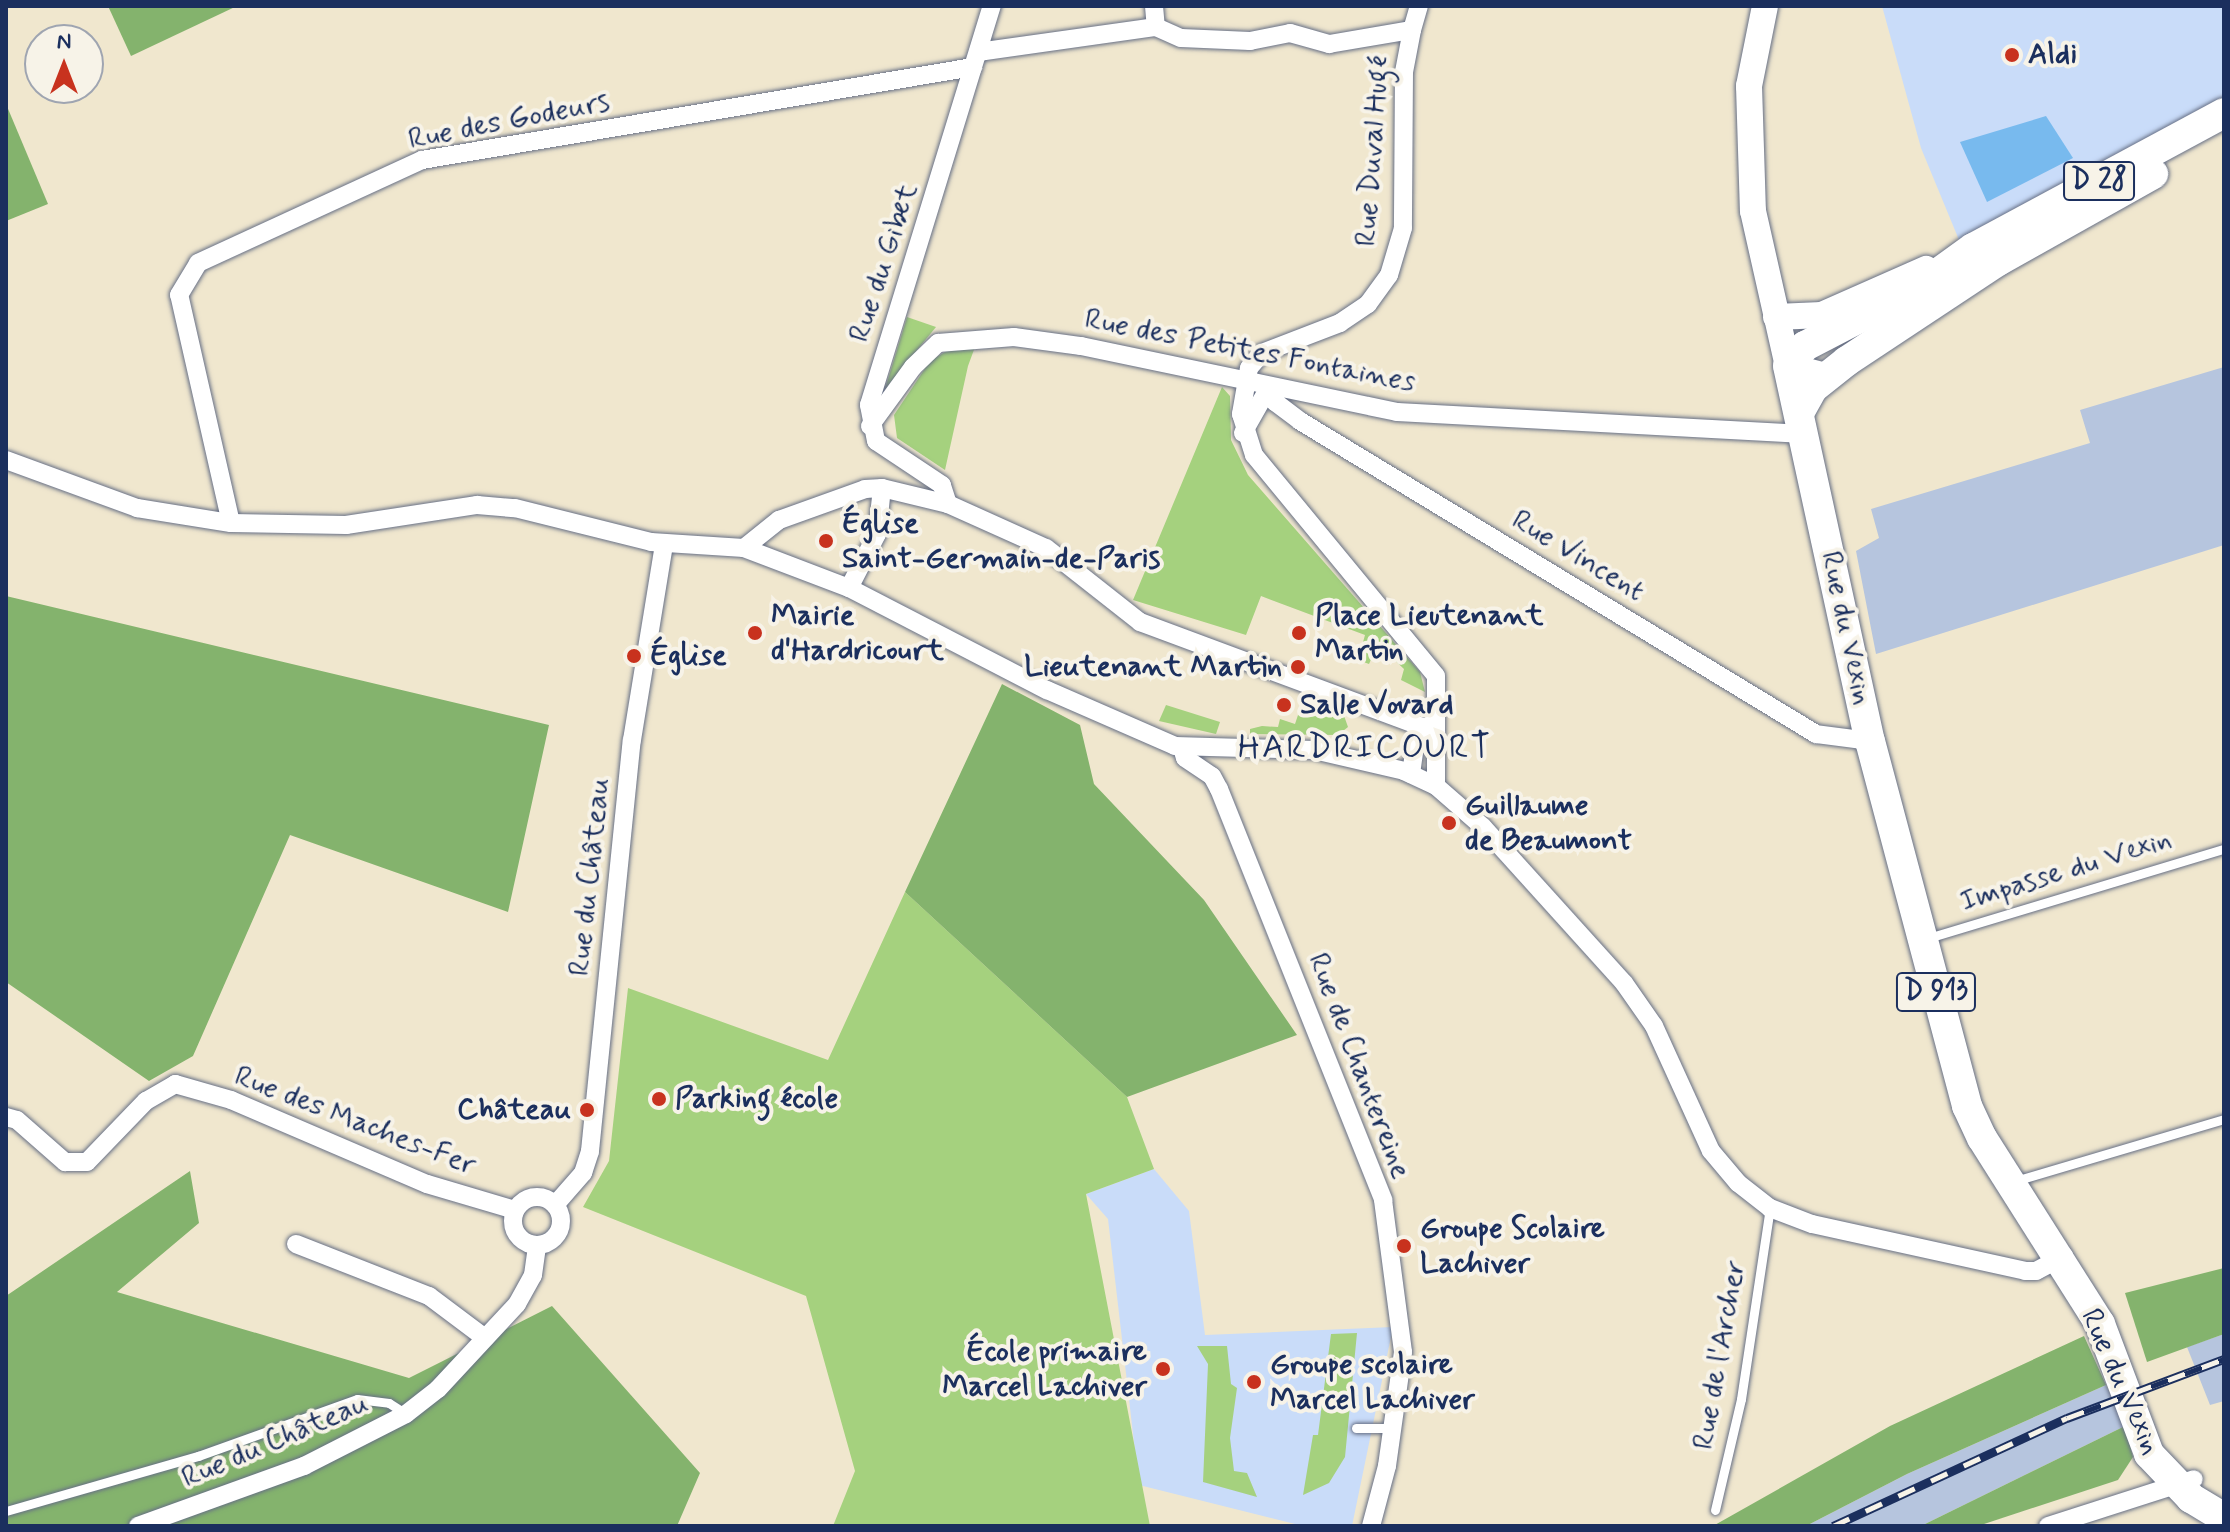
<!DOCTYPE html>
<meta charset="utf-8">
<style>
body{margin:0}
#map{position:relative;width:2230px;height:1532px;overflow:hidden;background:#f0e7ce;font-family:Mynerve,sans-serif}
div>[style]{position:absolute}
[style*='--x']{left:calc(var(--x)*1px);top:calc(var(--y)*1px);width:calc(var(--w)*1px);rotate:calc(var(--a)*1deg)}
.built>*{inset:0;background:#c9dcf9}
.industrial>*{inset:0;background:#b6c5de}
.green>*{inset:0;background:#a5d17e}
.forest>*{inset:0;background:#84b36d}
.water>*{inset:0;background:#78baee}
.roads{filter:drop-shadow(0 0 2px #666f85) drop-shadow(0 0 2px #666f85)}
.service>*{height:9px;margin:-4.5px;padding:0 4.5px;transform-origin:4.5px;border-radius:4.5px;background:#fff}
.minor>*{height:18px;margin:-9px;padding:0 9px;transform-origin:9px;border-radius:9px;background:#fff}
.minor>.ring{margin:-9px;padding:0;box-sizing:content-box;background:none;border:18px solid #fff;border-radius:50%}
.secondary>*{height:26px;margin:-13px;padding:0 13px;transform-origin:13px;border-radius:13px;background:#fff}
.primary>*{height:30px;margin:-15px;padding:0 15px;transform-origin:15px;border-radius:15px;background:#fff}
.rail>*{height:9px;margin-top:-4.5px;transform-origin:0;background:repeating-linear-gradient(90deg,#f7f3e8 0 18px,#1b2f5e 0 36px);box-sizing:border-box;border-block:2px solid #1b2f5e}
.dots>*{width:22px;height:22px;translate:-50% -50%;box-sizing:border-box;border:4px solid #f7f3e8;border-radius:50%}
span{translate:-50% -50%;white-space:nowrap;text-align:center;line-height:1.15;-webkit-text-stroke:8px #f7f3e8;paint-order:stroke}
.shield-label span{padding:2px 6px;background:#f7f3e8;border:2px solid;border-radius:6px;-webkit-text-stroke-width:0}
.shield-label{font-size:28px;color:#1b2f5e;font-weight:700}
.poi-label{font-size:30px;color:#1b2f5e;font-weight:700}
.left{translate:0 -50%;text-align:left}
.right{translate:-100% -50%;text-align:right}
.street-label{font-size:30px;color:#1b2f5e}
.quarter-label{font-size:34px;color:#1b2f5e;letter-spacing:2px}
.frame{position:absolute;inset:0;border:8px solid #1b2f5e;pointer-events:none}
.north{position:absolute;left:24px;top:24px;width:80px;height:80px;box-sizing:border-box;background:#f7f3e8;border:2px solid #9fa5b1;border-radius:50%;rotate:0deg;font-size:22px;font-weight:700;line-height:32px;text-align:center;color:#1b2f5e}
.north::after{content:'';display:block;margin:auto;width:28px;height:36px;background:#c8321e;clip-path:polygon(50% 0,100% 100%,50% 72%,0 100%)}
</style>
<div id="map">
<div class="built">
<div style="clip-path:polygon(1882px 6px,2224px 6px,2224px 127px,1971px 269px,1921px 148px)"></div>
<div style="clip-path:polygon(1154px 1169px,1189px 1211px,1205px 1335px,1393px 1327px,1352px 1526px,1303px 1526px,1139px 1485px,1108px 1219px,1086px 1194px)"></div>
</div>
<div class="industrial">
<div style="clip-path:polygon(2224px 367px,2224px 545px,1876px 654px,1856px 551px,1879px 538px,1871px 509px,2090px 443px,2080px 410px)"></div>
<div style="clip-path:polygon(2224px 1334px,2224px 1401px,2210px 1405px,2187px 1347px)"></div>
<div style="clip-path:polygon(2106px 1385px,2125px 1426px,1921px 1526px,1806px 1526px,1907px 1474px)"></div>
</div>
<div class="green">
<div style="clip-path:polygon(907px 317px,936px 327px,885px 389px)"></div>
<div style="clip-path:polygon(975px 347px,968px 366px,945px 470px,897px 438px,894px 415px,930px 361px,950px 349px)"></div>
<div style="clip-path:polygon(1222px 387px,1230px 396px,1231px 440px,1248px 475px,1420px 672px,1425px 692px,1401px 680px,1404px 669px,1388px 654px,1374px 653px,1369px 664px,1358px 660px,1365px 635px,1261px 596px,1246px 635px,1133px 600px)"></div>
<div style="clip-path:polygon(1304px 697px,1342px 710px,1348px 727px,1338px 735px,1250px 734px,1250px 729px,1262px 726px,1278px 727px,1280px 719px,1295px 724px)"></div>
<div style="clip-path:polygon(1166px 705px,1220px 722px,1216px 734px,1159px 721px)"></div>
<div style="clip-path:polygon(905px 892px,1127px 1097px,1154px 1169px,1086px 1194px,1150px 1526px,833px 1526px,855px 1471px,806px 1296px,583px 1207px,609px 1161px,628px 988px,828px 1060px)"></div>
<div style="clip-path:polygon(1357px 1333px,1345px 1457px,1329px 1483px,1303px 1495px,1313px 1435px,1318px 1435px,1331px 1334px)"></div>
<div style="clip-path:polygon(1197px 1346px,1227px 1346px,1231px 1384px,1237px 1388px,1230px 1438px,1234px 1471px,1247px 1473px,1257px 1497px,1203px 1482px,1208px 1364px)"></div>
</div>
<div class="forest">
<div style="clip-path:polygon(108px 6px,237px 6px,131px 56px)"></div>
<div style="clip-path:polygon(6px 104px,48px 204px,6px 221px)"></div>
<div style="clip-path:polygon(6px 596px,549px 725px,508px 912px,290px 835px,193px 1056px,149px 1081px,6px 982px)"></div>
<div style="clip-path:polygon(1002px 684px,1080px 725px,1094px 784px,1204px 900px,1297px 1035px,1127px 1097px,905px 892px)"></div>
<div style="clip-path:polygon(190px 1171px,199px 1223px,117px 1292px,409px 1378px,552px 1306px,700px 1473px,677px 1526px,6px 1526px,6px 1296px)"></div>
<div style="clip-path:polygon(2224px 1268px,2224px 1334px,2147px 1362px,2125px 1293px)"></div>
<div style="clip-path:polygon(2084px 1336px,2106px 1385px,1907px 1474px,1806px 1526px,1713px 1526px,1890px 1426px)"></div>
<div style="clip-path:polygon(2125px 1426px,2133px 1457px,2118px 1480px,1978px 1526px,1921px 1526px)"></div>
</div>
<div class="water">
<div style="clip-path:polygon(2046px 116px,2073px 158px,1987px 202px,1960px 142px)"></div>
</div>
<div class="roads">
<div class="service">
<div style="--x:1925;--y:939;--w:312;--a:-16.8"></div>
<div style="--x:2015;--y:1181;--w:218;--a:-16.5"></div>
<div style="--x:1356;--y:1428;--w:37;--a:0"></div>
<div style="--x:1715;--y:1510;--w:114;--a:-76.8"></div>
<div style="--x:1741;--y:1399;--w:193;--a:-81.4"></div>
<div style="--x:6;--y:1511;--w:200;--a:-16"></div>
<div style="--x:198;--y:1456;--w:169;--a:-19.7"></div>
<div style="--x:357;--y:1399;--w:32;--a:7"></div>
<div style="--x:389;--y:1403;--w:20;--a:33"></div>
</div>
<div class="minor">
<div style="--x:1154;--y:6;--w:21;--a:85"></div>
<div style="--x:1156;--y:27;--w:27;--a:24"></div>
<div style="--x:1181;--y:38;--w:69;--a:2.5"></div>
<div style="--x:1250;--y:41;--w:41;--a:-11.3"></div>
<div style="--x:1290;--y:33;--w:41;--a:15.8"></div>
<div style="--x:1329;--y:44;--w:84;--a:-9.6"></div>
<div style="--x:1412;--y:30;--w:25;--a:-74"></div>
<div style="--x:1412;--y:30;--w:43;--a:100.8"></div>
<div style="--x:1404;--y:72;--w:156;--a:90.4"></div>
<div style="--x:1403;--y:228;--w:49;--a:106.6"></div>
<div style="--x:1389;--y:275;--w:36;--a:126"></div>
<div style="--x:1368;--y:304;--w:34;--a:146"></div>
<div style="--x:1340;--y:323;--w:84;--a:159"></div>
<div style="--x:1262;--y:353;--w:20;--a:131"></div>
<div style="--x:1249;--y:368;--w:47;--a:99.9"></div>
<div style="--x:1241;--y:414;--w:43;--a:72.4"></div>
<div style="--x:1254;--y:455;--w:286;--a:50.5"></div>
<div style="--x:1436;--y:676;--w:110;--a:90"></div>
<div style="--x:978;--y:52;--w:180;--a:-8"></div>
<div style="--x:1276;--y:390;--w:12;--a:95"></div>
<div style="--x:1275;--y:402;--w:31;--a:37"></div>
<div style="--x:1300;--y:421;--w:604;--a:31.24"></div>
<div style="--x:1816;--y:734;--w:54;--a:7.4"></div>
<div style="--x:870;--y:426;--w:73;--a:-53.9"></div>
<div style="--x:913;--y:367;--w:35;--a:-44"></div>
<div style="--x:938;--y:343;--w:76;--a:-4.5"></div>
<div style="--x:1014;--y:337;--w:68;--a:7.7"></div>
<div style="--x:1081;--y:346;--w:323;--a:11.8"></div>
<div style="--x:1397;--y:412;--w:408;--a:3.1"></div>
<div style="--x:1243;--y:433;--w:51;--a:-60.4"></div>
<div style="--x:6;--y:460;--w:140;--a:20.1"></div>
<div style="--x:137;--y:508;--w:95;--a:9.1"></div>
<div style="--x:231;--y:523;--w:115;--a:1"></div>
<div style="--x:346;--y:525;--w:133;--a:-8.7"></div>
<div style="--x:477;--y:505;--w:38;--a:5"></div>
<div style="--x:515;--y:508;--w:140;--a:14"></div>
<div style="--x:651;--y:542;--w:93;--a:3.7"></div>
<div style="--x:744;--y:548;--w:112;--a:20.9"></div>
<div style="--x:849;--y:588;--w:223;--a:27.3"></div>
<div style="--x:1047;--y:690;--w:140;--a:23.6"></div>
<div style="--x:1175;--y:746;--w:139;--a:1.6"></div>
<div style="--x:1314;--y:750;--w:92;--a:13.1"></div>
<div style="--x:1404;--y:771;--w:35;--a:25"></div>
<div style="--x:1436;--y:786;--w:62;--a:41.1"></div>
<div style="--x:1483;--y:827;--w:210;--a:47.9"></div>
<div style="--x:1624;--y:983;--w:52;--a:55.1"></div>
<div style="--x:1654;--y:1026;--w:137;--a:65.5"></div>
<div style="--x:1711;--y:1151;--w:42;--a:49.8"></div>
<div style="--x:1738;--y:1183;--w:41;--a:38"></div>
<div style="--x:1770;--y:1208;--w:45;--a:20.9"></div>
<div style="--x:1812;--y:1224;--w:218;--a:12.4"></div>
<div style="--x:2025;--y:1271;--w:11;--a:0"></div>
<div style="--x:2036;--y:1271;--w:32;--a:-28"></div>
<div style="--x:948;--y:504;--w:20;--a:-108"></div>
<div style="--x:942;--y:485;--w:79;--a:-146.3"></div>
<div style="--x:876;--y:441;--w:37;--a:-101"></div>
<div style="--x:869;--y:405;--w:418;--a:-72.9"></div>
<div style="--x:231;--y:523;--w:234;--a:-102.8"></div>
<div style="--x:179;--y:295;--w:37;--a:-59"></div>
<div style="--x:198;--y:263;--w:247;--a:-24.7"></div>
<div style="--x:422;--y:160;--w:559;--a:-9.58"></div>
<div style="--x:744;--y:548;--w:45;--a:-38.7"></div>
<div style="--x:779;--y:520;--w:91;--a:-19.8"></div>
<div style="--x:865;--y:489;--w:17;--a:-3"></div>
<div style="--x:882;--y:488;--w:68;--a:13.6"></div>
<div style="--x:948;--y:504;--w:107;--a:24.2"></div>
<div style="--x:1046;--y:548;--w:120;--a:38.2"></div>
<div style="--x:1140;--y:622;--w:316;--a:20.4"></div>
<div style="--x:849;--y:588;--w:61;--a:-62.6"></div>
<div style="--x:877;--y:534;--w:46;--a:-83.8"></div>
<div style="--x:1182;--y:748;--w:10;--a:73"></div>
<div style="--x:1185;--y:758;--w:32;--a:34"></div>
<div style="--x:1212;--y:776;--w:15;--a:62"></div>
<div style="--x:1219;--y:789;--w:443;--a:68.2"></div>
<div style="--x:1383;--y:1200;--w:153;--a:82.5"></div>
<div style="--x:1403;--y:1352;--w:115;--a:98"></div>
<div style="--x:1387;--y:1466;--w:62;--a:104.9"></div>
<div style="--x:1411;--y:774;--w:27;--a:-82"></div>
<div style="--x:1415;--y:747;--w:29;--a:-55"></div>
<div style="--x:6;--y:1117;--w:11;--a:15"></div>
<div style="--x:17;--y:1120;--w:64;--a:41.2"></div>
<div style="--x:65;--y:1162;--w:22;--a:0"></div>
<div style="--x:87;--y:1162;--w:85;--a:-46"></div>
<div style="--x:146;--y:1101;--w:34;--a:-30"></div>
<div style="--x:175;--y:1084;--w:58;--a:15.9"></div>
<div style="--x:231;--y:1100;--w:213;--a:23.2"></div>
<div style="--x:427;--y:1184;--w:92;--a:16.5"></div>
<div class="ring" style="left:513px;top:1197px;width:30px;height:30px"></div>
<div style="--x:555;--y:1205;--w:43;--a:-48.8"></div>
<div style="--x:583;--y:1173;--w:23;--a:-72"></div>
<div style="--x:590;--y:1151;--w:413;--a:-84.2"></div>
<div style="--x:632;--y:740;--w:199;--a:-80.7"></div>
<div style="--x:296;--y:1244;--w:143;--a:21.4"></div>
<div style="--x:429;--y:1296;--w:70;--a:36.9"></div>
<div style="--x:138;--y:1526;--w:177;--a:-19.9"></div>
<div style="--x:304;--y:1466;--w:114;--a:-27"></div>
<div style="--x:406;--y:1414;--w:41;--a:-38"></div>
<div style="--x:438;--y:1389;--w:116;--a:-47.1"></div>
<div style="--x:517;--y:1304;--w:33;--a:-61"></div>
<div style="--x:533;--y:1275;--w:30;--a:-82"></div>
<div style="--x:2048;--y:1526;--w:153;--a:-17.8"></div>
</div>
<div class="secondary">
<div style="--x:1765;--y:6;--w:82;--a:101.3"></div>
<div style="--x:1749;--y:86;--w:125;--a:88.2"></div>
<div style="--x:1753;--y:211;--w:159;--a:77.3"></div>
<div style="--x:1788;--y:366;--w:39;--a:15"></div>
<div style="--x:1776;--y:317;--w:46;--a:-2.5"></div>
<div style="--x:1822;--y:315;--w:114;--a:-23.9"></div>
</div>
<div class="primary">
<div style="--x:2224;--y:113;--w:285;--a:151.7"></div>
<div style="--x:1973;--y:248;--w:67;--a:144.2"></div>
<div style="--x:1919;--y:287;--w:128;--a:152.6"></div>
<div style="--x:1805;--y:346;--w:26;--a:130"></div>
<div style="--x:1788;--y:366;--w:384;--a:77.7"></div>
<div style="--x:1870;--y:741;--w:378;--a:75.1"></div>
<div style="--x:1967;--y:1106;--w:35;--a:65"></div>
<div style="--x:1982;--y:1138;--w:220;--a:57.6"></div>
<div style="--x:2100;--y:1324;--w:139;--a:69.3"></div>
<div style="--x:2149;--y:1454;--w:61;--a:46.3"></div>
<div style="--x:2191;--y:1498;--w:39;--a:31"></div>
<div style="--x:1799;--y:413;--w:29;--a:-61"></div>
<div style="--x:1813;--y:388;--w:43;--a:-38.5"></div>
<div style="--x:1847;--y:361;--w:181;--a:-33.5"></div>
<div style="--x:1998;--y:261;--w:178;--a:-29.3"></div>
</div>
</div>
<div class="rail">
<div style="--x:1833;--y:1526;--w:258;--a:-24.8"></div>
<div style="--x:2067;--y:1418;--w:168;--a:-20.6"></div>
</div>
<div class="dots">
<div style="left:2012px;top:55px;background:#c8321e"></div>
<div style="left:826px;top:541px;background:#c8321e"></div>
<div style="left:755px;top:633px;background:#c8321e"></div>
<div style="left:1299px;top:633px;background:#c8321e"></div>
<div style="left:634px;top:656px;background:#c8321e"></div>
<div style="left:1298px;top:667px;background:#c8321e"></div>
<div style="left:1284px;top:705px;background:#c8321e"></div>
<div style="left:1449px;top:823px;background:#c8321e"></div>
<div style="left:659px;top:1099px;background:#c8321e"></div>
<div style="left:587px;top:1110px;background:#c8321e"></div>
<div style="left:1404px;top:1246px;background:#c8321e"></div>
<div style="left:1163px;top:1369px;background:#c8321e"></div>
<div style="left:1254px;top:1382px;background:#c8321e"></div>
</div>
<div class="shield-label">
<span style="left:2099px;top:181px">D 28</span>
<span style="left:1936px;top:992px">D 913</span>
</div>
<div class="poi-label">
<span class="left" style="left:2028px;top:55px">Aldi</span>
<span class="left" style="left:842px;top:541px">Église<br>Saint-Germain-de-Paris</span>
<span class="left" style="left:771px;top:633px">Mairie<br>d'Hardricourt</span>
<span class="left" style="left:1315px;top:633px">Place Lieutenant<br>Martin</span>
<span class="left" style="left:650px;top:656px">Église</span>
<span class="right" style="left:1282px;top:667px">Lieutenant Martin</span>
<span class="left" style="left:1300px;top:705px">Salle Vovard</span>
<span class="left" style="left:1465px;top:823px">Guillaume<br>de Beaumont</span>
<span class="left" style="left:675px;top:1099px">Parking école</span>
<span class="right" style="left:571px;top:1110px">Château</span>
<span class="left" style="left:1420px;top:1246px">Groupe Scolaire<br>Lachiver</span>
<span class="right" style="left:1147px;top:1369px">École primaire<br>Marcel Lachiver</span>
<span class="left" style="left:1270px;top:1382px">Groupe scolaire<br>Marcel Lachiver</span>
</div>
<div class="street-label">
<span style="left:509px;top:121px;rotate:-11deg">Rue des Godeurs</span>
<span style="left:1373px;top:151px;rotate:-86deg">Rue Duval Hugé</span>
<span style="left:884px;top:263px;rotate:-72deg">Rue du Gibet</span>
<span style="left:1250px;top:351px;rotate:11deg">Rue des Petites Fontaines</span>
<span style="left:1578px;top:556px;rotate:31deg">Rue Vincent</span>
<span style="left:1846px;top:628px;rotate:78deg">Rue du Vexin</span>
<span style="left:2066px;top:871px;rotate:-17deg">Impasse du Vexin</span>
<span style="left:590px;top:877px;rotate:-84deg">Rue du Château</span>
<span style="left:1359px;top:1066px;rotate:69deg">Rue de Chantereine</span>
<span style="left:355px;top:1121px;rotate:21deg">Rue des Maches-Fer</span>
<span style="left:1720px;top:1355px;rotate:-80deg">Rue de l'Archer</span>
<span style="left:2120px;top:1382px;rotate:66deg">Rue du Vexin</span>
<span style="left:275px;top:1441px;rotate:-23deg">Rue du Château</span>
</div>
<div class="quarter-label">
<span style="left:1365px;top:748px">HARDRICOURT</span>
</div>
<div class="frame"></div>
<div class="north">N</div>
</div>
